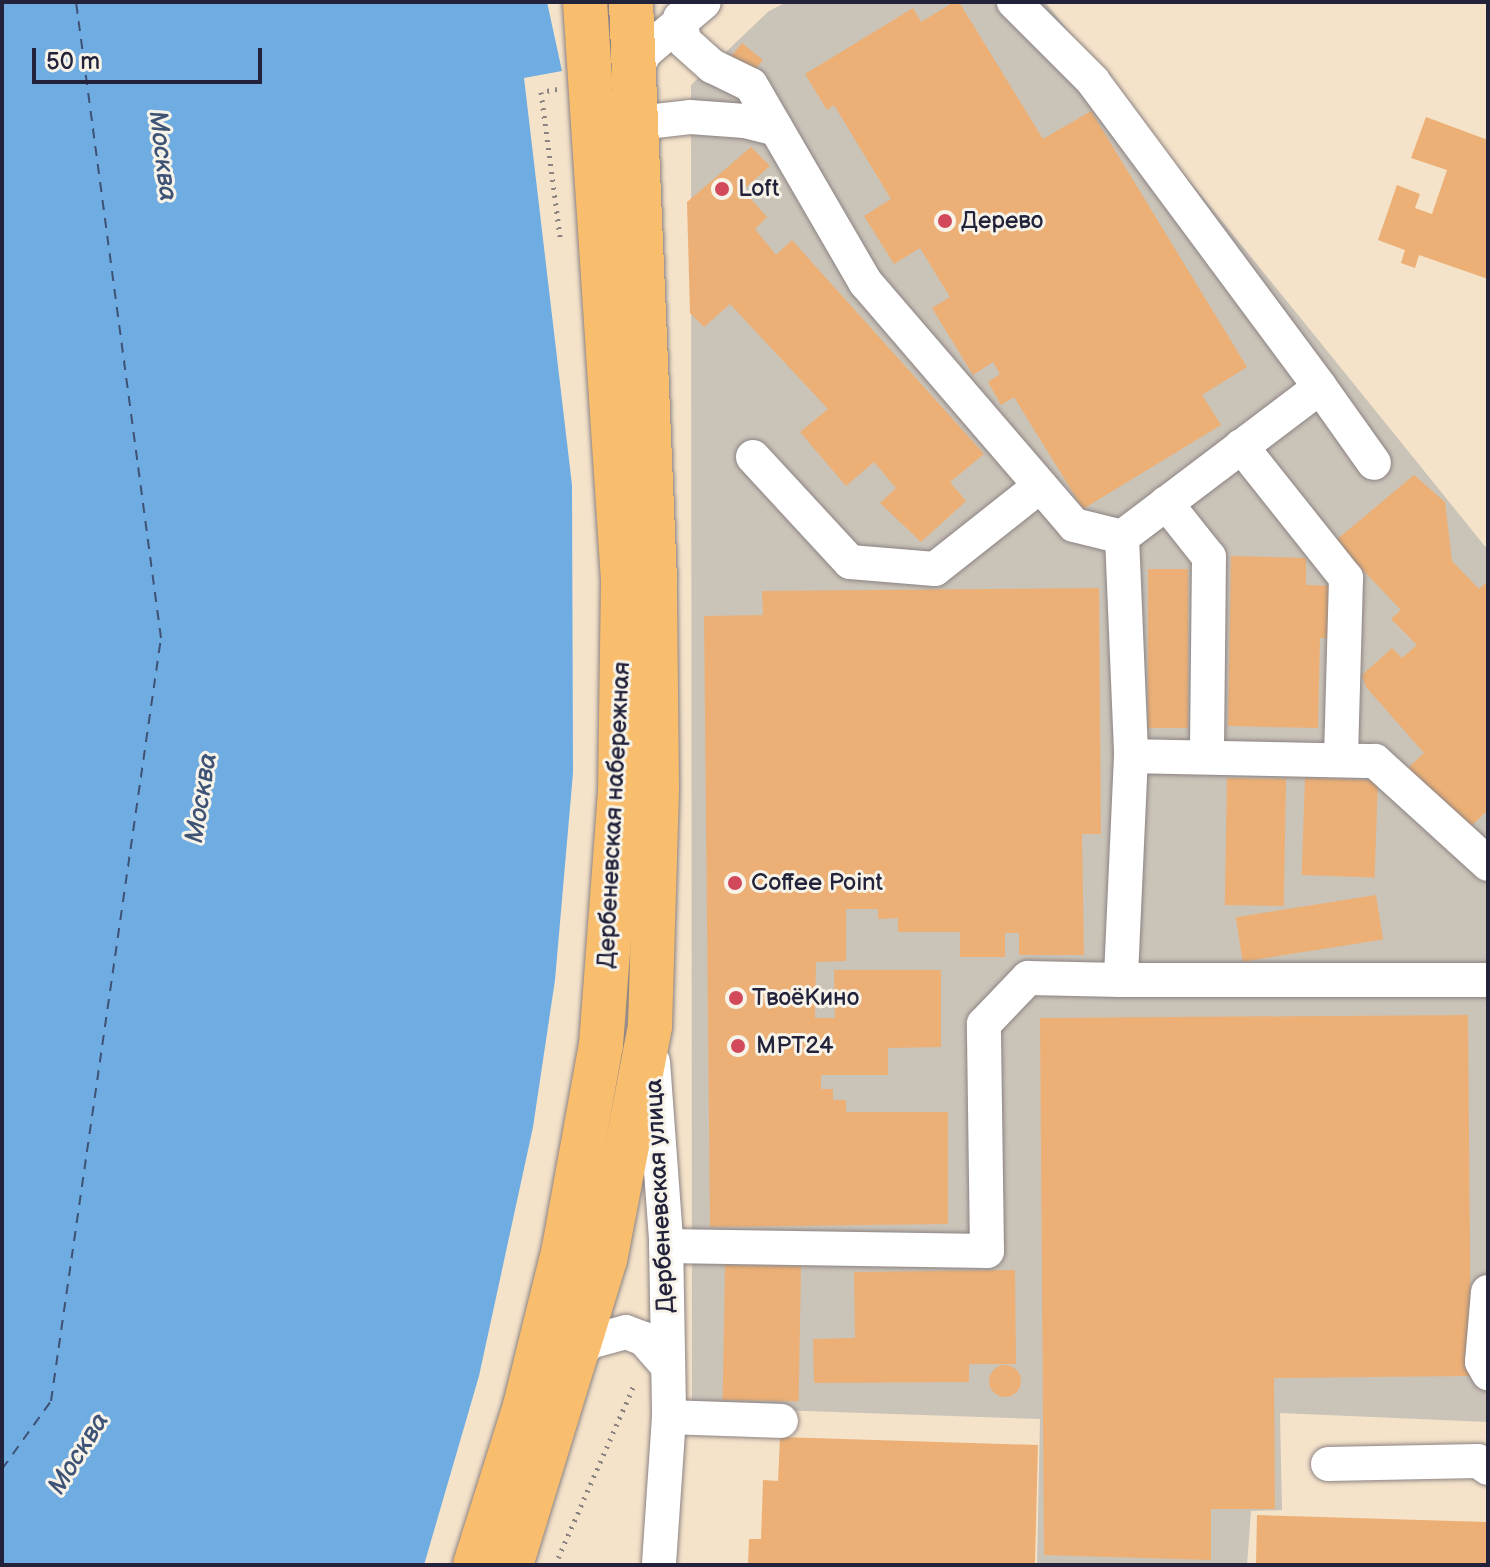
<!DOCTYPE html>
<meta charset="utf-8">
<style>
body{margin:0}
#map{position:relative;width:1490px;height:1567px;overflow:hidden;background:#f4e2c9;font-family:"Balsamiq Sans",sans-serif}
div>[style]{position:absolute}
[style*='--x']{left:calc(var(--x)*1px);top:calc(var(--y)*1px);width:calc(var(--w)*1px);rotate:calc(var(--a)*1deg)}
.industrial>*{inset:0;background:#cac3b8}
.water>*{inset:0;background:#6face1}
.ferry>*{height:2px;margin-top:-1px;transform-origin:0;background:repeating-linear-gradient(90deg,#3d5275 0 10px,transparent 0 18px)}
.building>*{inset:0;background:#ecb076;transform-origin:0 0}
.round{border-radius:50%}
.path>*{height:5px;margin-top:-2.5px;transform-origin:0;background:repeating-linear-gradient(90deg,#8b8282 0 2px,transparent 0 8px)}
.roads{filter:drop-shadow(0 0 2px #8b8282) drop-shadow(0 0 2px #8b8282)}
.minor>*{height:34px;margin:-17px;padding:0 17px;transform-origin:17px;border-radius:17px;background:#fff}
.major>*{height:44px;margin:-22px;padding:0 22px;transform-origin:22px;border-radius:22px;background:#f9be6d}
.dots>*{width:22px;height:22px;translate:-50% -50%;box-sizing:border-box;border:4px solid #f7f3e8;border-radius:50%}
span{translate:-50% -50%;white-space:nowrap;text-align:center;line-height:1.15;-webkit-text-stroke:6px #f7f3e8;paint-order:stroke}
.poi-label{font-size:24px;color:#22223b}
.left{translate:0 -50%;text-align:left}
.street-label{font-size:24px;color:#22223b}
.water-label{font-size:26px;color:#3d5275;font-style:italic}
.frame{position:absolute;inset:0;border:4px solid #22223b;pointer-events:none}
.scale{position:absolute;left:32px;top:48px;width:230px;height:36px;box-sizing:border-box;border:4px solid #22223b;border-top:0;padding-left:10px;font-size:24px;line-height:28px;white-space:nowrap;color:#22223b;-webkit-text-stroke:6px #f7f3e8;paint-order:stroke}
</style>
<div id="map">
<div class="industrial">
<div style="clip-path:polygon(787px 2px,1045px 2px,1488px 550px,1488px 1422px,1280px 1413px,1282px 1510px,1251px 1511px,1247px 1565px,1037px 1565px,1040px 1419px,692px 1407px,691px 85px,769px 11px)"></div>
</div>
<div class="water">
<div style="clip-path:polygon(2px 2px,547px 2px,562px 71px,524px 78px,572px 485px,573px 773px,555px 980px,533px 1127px,479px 1376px,424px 1565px,2px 1565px)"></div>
</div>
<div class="ferry">
<div style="--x:2;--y:1469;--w:84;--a:-54.2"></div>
<div style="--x:51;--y:1401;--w:771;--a:-81.8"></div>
<div style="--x:161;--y:638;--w:642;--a:-97.61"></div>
</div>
<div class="building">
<div style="clip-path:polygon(954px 2px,959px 2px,1043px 139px,1091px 111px,1247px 367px,1202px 395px,1221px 425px,1083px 509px,1014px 397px,1001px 405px,988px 382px,1000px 374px,993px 362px,973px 375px,932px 308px,950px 297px,920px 248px,894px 264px,864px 216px,891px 199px,834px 105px,827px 110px,805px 74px,913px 8px,921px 22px)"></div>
<div style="left:742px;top:43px;width:27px;height:21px;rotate:39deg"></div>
<div style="clip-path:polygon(1426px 117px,1488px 140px,1488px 279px,1419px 255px,1415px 268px,1401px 263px,1405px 250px,1378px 240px,1397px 185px,1420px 194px,1415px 208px,1432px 214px,1447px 170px,1411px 158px)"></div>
<div style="clip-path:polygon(751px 147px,770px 166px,743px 190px,767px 217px,755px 229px,776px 255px,792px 240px,984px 454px,950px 482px,966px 501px,921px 542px,880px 503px,896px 488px,874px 462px,846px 486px,800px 432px,828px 409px,730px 304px,704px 327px,690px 313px,687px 202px)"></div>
<div style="clip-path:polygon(1414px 475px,1445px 502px,1452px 561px,1479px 589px,1488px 581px,1488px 810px,1465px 832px,1406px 770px,1424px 753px,1366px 687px,1362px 675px,1392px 648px,1402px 658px,1417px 645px,1391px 619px,1401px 610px,1335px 541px)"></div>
<div style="clip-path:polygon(1231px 556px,1306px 558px,1306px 585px,1334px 586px,1333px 638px,1320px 638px,1318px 728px,1228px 726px)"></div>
<div style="left:1148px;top:569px;width:40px;height:159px"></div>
<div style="clip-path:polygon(1099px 588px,1101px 834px,1082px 834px,1084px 955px,1019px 955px,1019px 933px,1005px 933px,1005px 957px,960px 957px,960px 932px,898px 932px,898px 918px,878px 919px,878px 909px,846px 909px,846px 961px,816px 962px,815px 1018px,835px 1018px,834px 970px,941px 970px,941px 1047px,888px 1048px,888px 1075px,821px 1075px,821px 1089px,833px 1089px,833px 1100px,846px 1100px,846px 1112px,948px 1112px,948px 1224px,710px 1227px,704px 616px,763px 615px,762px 591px)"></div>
<div style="left:1227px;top:778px;width:59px;height:127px;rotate:1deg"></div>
<div style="left:1305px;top:778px;width:73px;height:97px;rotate:2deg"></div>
<div style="left:1376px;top:895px;width:45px;height:142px;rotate:81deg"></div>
<div style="clip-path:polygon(1468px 1015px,1471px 1376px,1274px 1378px,1275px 1509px,1211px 1509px,1211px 1560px,1044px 1555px,1040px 1018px)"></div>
<div style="left:725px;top:1265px;width:76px;height:135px;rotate:1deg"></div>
<div style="clip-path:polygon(1015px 1270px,1016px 1364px,969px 1364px,969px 1382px,814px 1383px,813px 1339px,855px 1338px,854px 1272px)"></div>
<div class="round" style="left:989px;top:1365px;width:32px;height:32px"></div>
<div style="clip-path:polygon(780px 1437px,1038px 1445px,1035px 1563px,748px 1565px,749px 1539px,761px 1539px,763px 1480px,778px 1481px)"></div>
<div style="clip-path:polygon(1257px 1515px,1488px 1522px,1488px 1565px,1256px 1565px)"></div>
</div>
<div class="path">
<div style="--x:557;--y:89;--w:16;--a:169"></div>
<div style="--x:541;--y:92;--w:146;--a:82.5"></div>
<div style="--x:555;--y:1565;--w:199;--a:-66.3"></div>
</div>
<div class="roads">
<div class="minor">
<div style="--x:680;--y:18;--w:23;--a:80"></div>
<div style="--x:684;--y:41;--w:38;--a:42"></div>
<div style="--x:712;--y:66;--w:43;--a:26"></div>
<div style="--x:751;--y:85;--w:229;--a:59.9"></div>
<div style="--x:866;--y:283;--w:319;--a:49.3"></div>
<div style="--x:1074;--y:525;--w:49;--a:14"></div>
<div style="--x:1122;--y:537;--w:248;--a:-37.1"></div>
<div style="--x:1320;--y:387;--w:381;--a:-126.6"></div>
<div style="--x:1093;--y:81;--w:112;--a:-135"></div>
<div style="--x:634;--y:72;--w:23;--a:-61"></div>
<div style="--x:645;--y:52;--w:77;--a:-40.3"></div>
<div style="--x:638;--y:123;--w:52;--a:-6.6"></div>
<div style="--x:690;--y:117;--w:55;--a:4.2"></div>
<div style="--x:745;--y:121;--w:32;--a:14"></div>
<div style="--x:1320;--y:387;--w:93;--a:54.6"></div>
<div style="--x:1241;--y:446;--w:169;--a:51.5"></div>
<div style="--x:1346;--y:578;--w:182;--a:91.6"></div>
<div style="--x:753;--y:457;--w:143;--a:47.3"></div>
<div style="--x:850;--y:562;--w:85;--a:4.7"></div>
<div style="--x:935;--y:569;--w:134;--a:-38.3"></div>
<div style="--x:1166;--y:503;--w:69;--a:51.5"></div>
<div style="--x:1209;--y:557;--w:200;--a:90.6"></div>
<div style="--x:1122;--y:537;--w:219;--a:87.6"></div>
<div style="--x:1131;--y:756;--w:224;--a:92.6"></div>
<div style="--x:1121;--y:980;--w:367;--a:0"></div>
<div style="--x:1131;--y:756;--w:244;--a:1.2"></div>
<div style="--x:1375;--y:761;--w:153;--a:42.3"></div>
<div style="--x:653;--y:1062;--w:177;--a:85.8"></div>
<div style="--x:666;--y:1239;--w:178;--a:89"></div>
<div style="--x:669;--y:1417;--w:148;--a:93.9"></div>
<div style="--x:666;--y:1246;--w:321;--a:0.9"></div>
<div style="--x:987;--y:1251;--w:227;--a:-90.8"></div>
<div style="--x:984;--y:1024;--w:64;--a:-46.3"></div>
<div style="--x:1028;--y:978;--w:93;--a:1.2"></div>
<div style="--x:1488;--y:1292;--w:70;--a:94.9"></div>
<div style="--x:1482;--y:1362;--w:13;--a:61"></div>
<div style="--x:577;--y:1358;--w:20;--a:-53"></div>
<div style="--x:589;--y:1342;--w:38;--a:-15"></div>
<div style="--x:626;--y:1332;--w:19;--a:21"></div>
<div style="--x:644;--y:1339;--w:35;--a:49"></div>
<div style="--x:669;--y:1417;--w:112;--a:2"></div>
<div style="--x:1328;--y:1464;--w:150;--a:-1.1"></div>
<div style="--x:1478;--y:1461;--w:12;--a:35"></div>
</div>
<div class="major">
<div style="--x:475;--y:1565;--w:167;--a:-72.5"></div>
<div style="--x:525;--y:1406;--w:163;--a:-76.1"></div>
<div style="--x:564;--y:1248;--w:206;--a:-79.7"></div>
<div style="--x:601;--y:1045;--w:251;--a:-85.7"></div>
<div style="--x:620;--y:795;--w:215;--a:-89.2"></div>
<div style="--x:623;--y:580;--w:579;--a:-93.76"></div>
<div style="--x:511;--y:1565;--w:319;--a:-72.9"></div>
<div style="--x:605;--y:1260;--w:238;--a:-79.1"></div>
<div style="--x:650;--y:1026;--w:239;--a:-88.3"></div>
<div style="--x:657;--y:787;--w:207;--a:-90.6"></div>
<div style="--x:655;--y:580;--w:578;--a:-92.38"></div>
</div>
</div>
<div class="dots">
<div style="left:722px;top:189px;background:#d1495b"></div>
<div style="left:945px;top:221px;background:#d1495b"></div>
<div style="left:735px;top:883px;background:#d1495b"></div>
<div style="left:736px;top:998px;background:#d1495b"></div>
<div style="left:738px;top:1046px;background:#d1495b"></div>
</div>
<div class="poi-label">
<span class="left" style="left:738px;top:189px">Loft</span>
<span class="left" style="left:961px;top:221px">Дерево</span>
<span class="left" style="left:751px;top:883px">Coffee Point</span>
<span class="left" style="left:752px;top:998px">ТвоёКино</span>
<span class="left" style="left:756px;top:1046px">МРТ24</span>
</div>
<div class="street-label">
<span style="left:614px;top:815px;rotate:-87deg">Дербеневская набережная</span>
<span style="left:660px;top:1196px;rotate:-93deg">Дербеневская улица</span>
</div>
<div class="water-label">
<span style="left:162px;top:156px;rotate:83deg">Москва</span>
<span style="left:202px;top:798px;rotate:-81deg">Москва</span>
<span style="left:79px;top:1454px;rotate:-58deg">Москва</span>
</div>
<div class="frame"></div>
<div class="scale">50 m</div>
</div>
